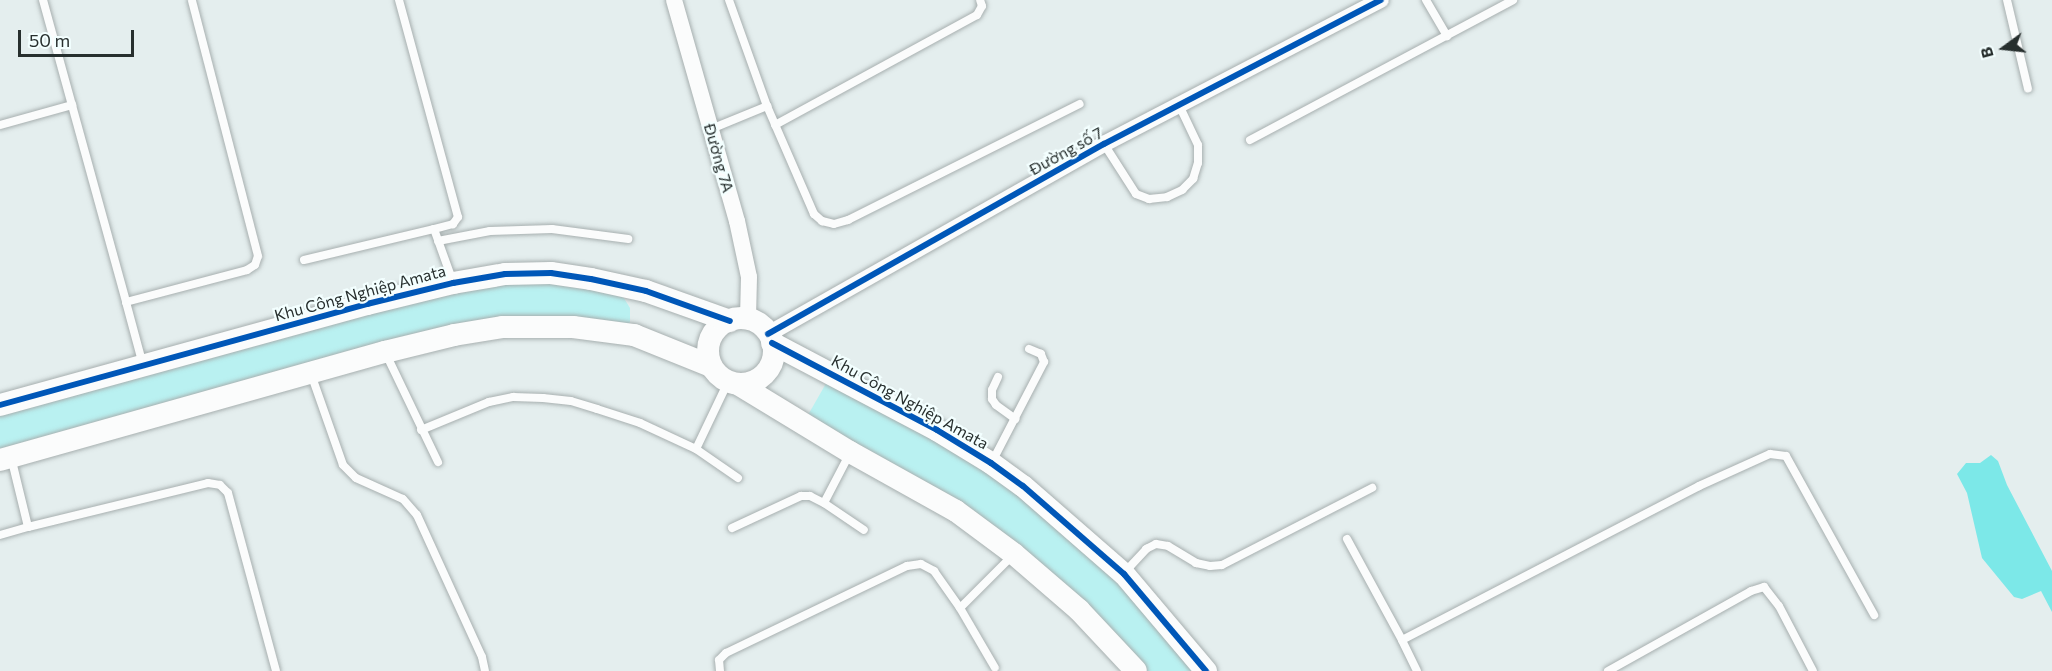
<!DOCTYPE html>
<meta charset="utf-8">
<style>
body{margin:0}
#map{position:relative;width:2052px;height:671px;overflow:hidden;background:#e4eeee;font-family:Commissioner,sans-serif}
div>[style]{position:absolute}
[style*='--x']{left:calc(var(--x)*1px);top:calc(var(--y)*1px);width:calc(var(--w)*1px);rotate:calc(var(--a)*1deg)}
.green>*{inset:0;background:#b9f1f1}
.water>*{inset:0;background:#7ce8e8}
.roads{filter:drop-shadow(0 0 2px #a7afaf) drop-shadow(0 0 2px #a7afaf)}
.lane>*{height:8px;margin:-4px;padding:0 4px;transform-origin:4px;border-radius:4px;background:#fbfcfc}
.street>*{height:16px;margin:-8px;padding:0 8px;transform-origin:8px;border-radius:8px;background:#fbfcfc}
.secondary>*{height:22px;margin:-11px;padding:0 11px;transform-origin:11px;border-radius:11px;background:#fbfcfc}
.secondary>.ring{margin:-11px;padding:0;box-sizing:content-box;background:none;border:22px solid #fbfcfc;border-radius:50%}
.cycleway>*{height:6px;margin:-3px;padding:0 3px;transform-origin:3px;border-radius:3px;background:#0057b8}
span{translate:-50% -50%;white-space:nowrap;text-align:center;line-height:1.15;-webkit-text-stroke:4.5px #f3ffff;paint-order:stroke}
.street-label{font-size:16px;color:#272f2e}
.north{position:absolute;left:1974px;top:18px;width:60px;height:60px;-webkit-text-stroke:4px #f3ffff;paint-order:stroke;rotate:255deg;font-size:16px;font-weight:700;line-height:24px;text-align:center;color:#272f2e}
.north::after{content:'';display:block;margin:auto;width:21px;height:27px;background:#272f2e;clip-path:polygon(50% 0,100% 100%,50% 72%,0 100%)}
.scale{position:absolute;left:18px;top:30px;width:116px;height:27px;box-sizing:border-box;border:3px solid #272f2e;border-top:0;padding-left:8px;font-size:18px;line-height:21px;white-space:nowrap;color:#272f2e;-webkit-text-stroke:4px #f3ffff;paint-order:stroke}
</style>
<div id="map">
<div class="green">
<div style="clip-path:polygon(550px 281px,622px 295px,630px 308px,630px 322px,627px 325px,572px 318px,0 450px,0 415px,368px 313px,506px 283px)"></div>
<div style="clip-path:polygon(828px 380px,988px 471px,1118px 580px,1195px 671px,1147px 671px,1084px 602px,808px 415px)"></div>
</div>
<div class="water">
<div style="clip-path:polygon(1991px 455px,1998px 461px,2007px 485px,2052px 571px,2052px 612px,2041px 591px,2022px 599px,2014px 597px,1982px 558px,1967px 493px,1957px 474px,1966px 463px,1980px 463px)"></div>
</div>
<div class="roads">
<div class="lane">
<div style="--x:43;--y:0;--w:313;--a:74.6"></div>
<div style="--x:399;--y:0;--w:225;--a:74.8"></div>
<div style="--x:458;--y:217;--w:9;--a:126"></div>
<div style="--x:453;--y:224;--w:20;--a:165"></div>
<div style="--x:729;--y:0;--w:113;--a:70.3"></div>
<div style="--x:1426;--y:0;--w:42;--a:59.7"></div>
<div style="--x:2007;--y:0;--w:91;--a:76.7"></div>
<div style="--x:0;--y:125;--w:75;--a:-15.5"></div>
<div style="--x:775;--y:125;--w:230;--a:-28.6"></div>
<div style="--x:977;--y:15;--w:10;--a:-61"></div>
<div style="--x:982;--y:6;--w:6;--a:-108"></div>
<div style="--x:711;--y:129;--w:61;--a:-22.3"></div>
<div style="--x:767;--y:106;--w:118;--a:66.5"></div>
<div style="--x:814;--y:214;--w:11;--a:41"></div>
<div style="--x:822;--y:221;--w:12;--a:14"></div>
<div style="--x:834;--y:224;--w:15;--a:-16"></div>
<div style="--x:848;--y:220;--w:259;--a:-26.6"></div>
<div style="--x:1250;--y:140;--w:298;--a:-28"></div>
<div style="--x:1104;--y:144;--w:59;--a:57.4"></div>
<div style="--x:1136;--y:194;--w:14;--a:21"></div>
<div style="--x:1149;--y:199;--w:18;--a:-6"></div>
<div style="--x:1167;--y:197;--w:17;--a:-25"></div>
<div style="--x:1182;--y:190;--w:16;--a:-45"></div>
<div style="--x:1193;--y:179;--w:17;--a:-73"></div>
<div style="--x:1198;--y:163;--w:18;--a:-90"></div>
<div style="--x:1198;--y:145;--w:44;--a:-115.4"></div>
<div style="--x:438;--y:241;--w:53;--a:-10.9"></div>
<div style="--x:490;--y:231;--w:62;--a:-1.8"></div>
<div style="--x:552;--y:229;--w:77;--a:7.5"></div>
<div style="--x:304;--y:260;--w:134;--a:-13.4"></div>
<div style="--x:434;--y:229;--w:56;--a:70.3"></div>
<div style="--x:386;--y:354;--w:120;--a:64.3"></div>
<div style="--x:143;--y:365;--w:65;--a:-105.1"></div>
<div style="--x:126;--y:302;--w:125;--a:-14.8"></div>
<div style="--x:247;--y:270;--w:9;--a:-32"></div>
<div style="--x:255;--y:265;--w:9;--a:-72"></div>
<div style="--x:258;--y:256;--w:264;--a:-104.5"></div>
<div style="--x:311;--y:374;--w:96;--a:70.6"></div>
<div style="--x:343;--y:465;--w:18;--a:45"></div>
<div style="--x:356;--y:478;--w:51;--a:24.1"></div>
<div style="--x:403;--y:499;--w:21;--a:49"></div>
<div style="--x:417;--y:515;--w:156;--a:65.4"></div>
<div style="--x:482;--y:657;--w:14;--a:78"></div>
<div style="--x:998;--y:377;--w:14;--a:115"></div>
<div style="--x:992;--y:390;--w:9;--a:90"></div>
<div style="--x:992;--y:399;--w:7;--a:56"></div>
<div style="--x:996;--y:405;--w:24;--a:36"></div>
<div style="--x:421;--y:430;--w:74;--a:-22.4"></div>
<div style="--x:489;--y:402;--w:25;--a:-12"></div>
<div style="--x:513;--y:397;--w:30;--a:2"></div>
<div style="--x:543;--y:398;--w:28;--a:6"></div>
<div style="--x:571;--y:401;--w:27;--a:17"></div>
<div style="--x:597;--y:409;--w:45;--a:18"></div>
<div style="--x:640;--y:423;--w:62;--a:24.9"></div>
<div style="--x:696;--y:449;--w:74;--a:-64.5"></div>
<div style="--x:696;--y:449;--w:51;--a:34.6"></div>
<div style="--x:850;--y:453;--w:56;--a:117.5"></div>
<div style="--x:824;--y:503;--w:48;--a:34"></div>
<div style="--x:11;--y:457;--w:72;--a:76.3"></div>
<div style="--x:28;--y:527;--w:185;--a:-13.7"></div>
<div style="--x:208;--y:483;--w:12;--a:9"></div>
<div style="--x:220;--y:485;--w:11;--a:45"></div>
<div style="--x:228;--y:493;--w:184;--a:74.9"></div>
<div style="--x:992;--y:462;--w:113;--a:-62.5"></div>
<div style="--x:1044;--y:362;--w:9;--a:-111"></div>
<div style="--x:1041;--y:354;--w:13;--a:-157"></div>
<div style="--x:732;--y:528;--w:76;--a:-24.9"></div>
<div style="--x:801;--y:496;--w:9;--a:0"></div>
<div style="--x:810;--y:496;--w:16;--a:27"></div>
<div style="--x:0;--y:535;--w:29;--a:-16"></div>
<div style="--x:1347;--y:539;--w:115;--a:61.4"></div>
<div style="--x:1124;--y:573;--w:33;--a:-47"></div>
<div style="--x:1146;--y:549;--w:11;--a:-27"></div>
<div style="--x:1156;--y:544;--w:12;--a:9"></div>
<div style="--x:1168;--y:546;--w:33;--a:31"></div>
<div style="--x:1196;--y:563;--w:14;--a:12"></div>
<div style="--x:1210;--y:566;--w:12;--a:-5"></div>
<div style="--x:1222;--y:565;--w:169;--a:-27.2"></div>
<div style="--x:960;--y:608;--w:69;--a:59.7"></div>
<div style="--x:720;--y:671;--w:11;--a:-95"></div>
<div style="--x:719;--y:660;--w:10;--a:-45"></div>
<div style="--x:726;--y:653;--w:201;--a:-25.7"></div>
<div style="--x:907;--y:566;--w:14;--a:-8"></div>
<div style="--x:921;--y:564;--w:15;--a:28"></div>
<div style="--x:934;--y:571;--w:45;--a:54.9"></div>
<div style="--x:960;--y:608;--w:76;--a:-45"></div>
<div style="--x:1417;--y:671;--w:34;--a:-116"></div>
<div style="--x:1402;--y:640;--w:335;--a:-27.4"></div>
<div style="--x:1699;--y:486;--w:78;--a:-24.3"></div>
<div style="--x:1770;--y:454;--w:16;--a:7"></div>
<div style="--x:1786;--y:456;--w:182;--a:61"></div>
<div style="--x:1608;--y:671;--w:164;--a:-29.2"></div>
<div style="--x:1751;--y:591;--w:14;--a:-17"></div>
<div style="--x:1764;--y:587;--w:24;--a:52"></div>
<div style="--x:1779;--y:606;--w:73;--a:62.4"></div>
</div>
<div class="street">
<div style="--x:674;--y:0;--w:230;--a:74.1"></div>
<div style="--x:737;--y:221;--w:57;--a:77.9"></div>
<div style="--x:749;--y:277;--w:42;--a:91.4"></div>
<div style="--x:768;--y:334;--w:386;--a:-29.5"></div>
<div style="--x:1104;--y:144;--w:312;--a:-27.5"></div>
</div>
<div class="secondary">
<div class="ring" style="left:708px;top:318px;width:44px;height:44px"></div>
<div style="--x:772;--y:343;--w:187;--a:27.8"></div>
<div style="--x:937;--y:430;--w:63;--a:31.4"></div>
<div style="--x:991;--y:463;--w:39;--a:36"></div>
<div style="--x:1023;--y:486;--w:134;--a:41.1"></div>
<div style="--x:1124;--y:574;--w:127;--a:49.8"></div>
<div style="--x:738;--y:384;--w:131;--a:31.3"></div>
<div style="--x:850;--y:452;--w:121;--a:29.1"></div>
<div style="--x:956;--y:511;--w:72;--a:36.6"></div>
<div style="--x:1014;--y:554;--w:86;--a:40.7"></div>
<div style="--x:1079;--y:610;--w:83;--a:46.9"></div>
<div style="--x:0;--y:405;--w:381;--a:-15.4"></div>
<div style="--x:367;--y:304;--w:89;--a:-13.7"></div>
<div style="--x:453;--y:283;--w:53;--a:-9.8"></div>
<div style="--x:505;--y:274;--w:46;--a:-1.2"></div>
<div style="--x:551;--y:273;--w:40;--a:8.5"></div>
<div style="--x:591;--y:279;--w:56;--a:12.3"></div>
<div style="--x:646;--y:291;--w:89;--a:19.7"></div>
<div style="--x:0;--y:460;--w:400;--a:-15.7"></div>
<div style="--x:385;--y:352;--w:71;--a:-13.8"></div>
<div style="--x:454;--y:335;--w:50;--a:-9.3"></div>
<div style="--x:503;--y:327;--w:70;--a:0"></div>
<div style="--x:573;--y:327;--w:62;--a:7.5"></div>
<div style="--x:634;--y:335;--w:83;--a:21.9"></div>
</div>
</div>
<div class="cycleway">
<div style="--x:768;--y:334;--w:386;--a:-29.5"></div>
<div style="--x:1104;--y:144;--w:312;--a:-27.5"></div>
<div style="--x:772;--y:343;--w:187;--a:27.8"></div>
<div style="--x:937;--y:430;--w:63;--a:31.4"></div>
<div style="--x:991;--y:463;--w:39;--a:36"></div>
<div style="--x:1023;--y:486;--w:134;--a:41.1"></div>
<div style="--x:1124;--y:574;--w:127;--a:49.8"></div>
<div style="--x:0;--y:405;--w:381;--a:-15.4"></div>
<div style="--x:367;--y:304;--w:89;--a:-13.7"></div>
<div style="--x:453;--y:283;--w:53;--a:-9.8"></div>
<div style="--x:505;--y:274;--w:46;--a:-1.2"></div>
<div style="--x:551;--y:273;--w:40;--a:8.5"></div>
<div style="--x:591;--y:279;--w:56;--a:12.3"></div>
<div style="--x:646;--y:291;--w:89;--a:19.7"></div>
</div>
<div class="street-label">
<span style="left:1066px;top:151px;rotate:-29deg">Đường số 7</span>
<span style="left:719px;top:158px;rotate:74deg">Đường 7A</span>
<span style="left:360px;top:293px;rotate:-15deg">Khu Công Nghiệp Amata</span>
<span style="left:910px;top:402px;rotate:29deg">Khu Công Nghiệp Amata</span>
</div>
<div class="north">B</div>
<div class="scale">50 m</div>
</div>
